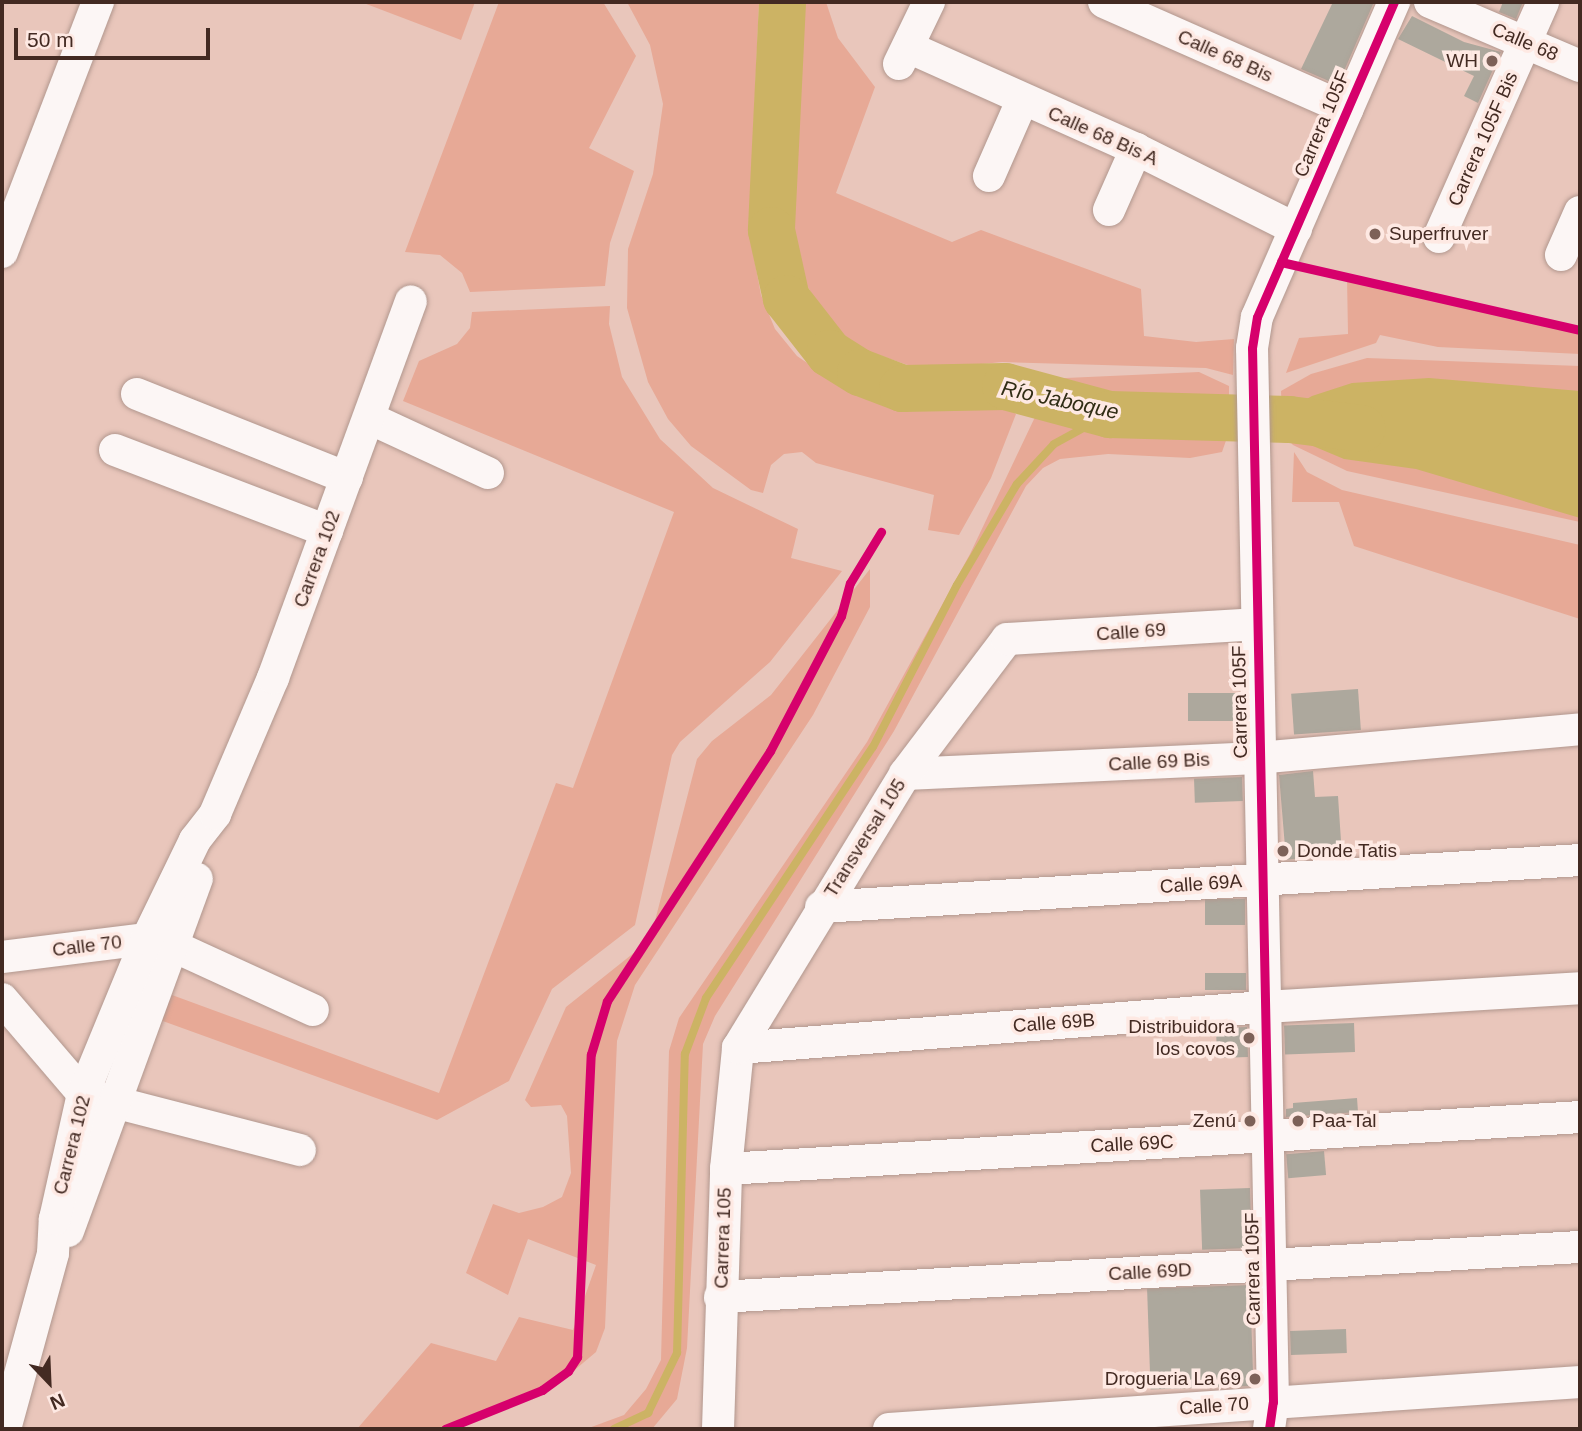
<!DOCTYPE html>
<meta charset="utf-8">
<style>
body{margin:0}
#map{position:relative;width:1582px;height:1431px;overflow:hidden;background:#e9c6bb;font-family:Helvetica,sans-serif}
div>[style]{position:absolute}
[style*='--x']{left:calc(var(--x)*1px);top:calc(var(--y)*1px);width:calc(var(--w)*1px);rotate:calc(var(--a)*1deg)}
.green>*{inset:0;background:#e7a996}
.water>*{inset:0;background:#ccb364}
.stream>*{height:8px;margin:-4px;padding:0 4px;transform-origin:4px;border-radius:4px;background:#ccb364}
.river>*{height:47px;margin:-23.5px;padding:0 23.5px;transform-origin:23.5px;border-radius:23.5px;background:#ccb364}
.building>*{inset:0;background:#ada89d;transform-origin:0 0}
.roads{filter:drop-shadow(0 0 2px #b1978e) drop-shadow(0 0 2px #b1978e)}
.minor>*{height:32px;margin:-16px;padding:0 16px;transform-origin:16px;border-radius:16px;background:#fcf6f5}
.cycleway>*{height:9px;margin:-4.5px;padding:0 4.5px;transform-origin:4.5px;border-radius:4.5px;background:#d6006c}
.dots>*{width:19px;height:19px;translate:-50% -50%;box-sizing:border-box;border:4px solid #fee9e3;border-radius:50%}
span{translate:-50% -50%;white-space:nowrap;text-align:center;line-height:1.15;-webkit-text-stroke:7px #fee9e3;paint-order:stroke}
.street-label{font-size:19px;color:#432a22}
.poi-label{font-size:19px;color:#432a22}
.right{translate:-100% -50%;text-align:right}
.left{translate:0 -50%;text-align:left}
.water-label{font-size:21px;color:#312d15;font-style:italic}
.frame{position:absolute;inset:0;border:4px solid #432a22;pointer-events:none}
.north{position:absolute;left:14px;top:1347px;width:70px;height:70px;-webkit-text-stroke:5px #fee9e3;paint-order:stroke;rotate:157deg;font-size:19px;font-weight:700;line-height:28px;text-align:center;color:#432a22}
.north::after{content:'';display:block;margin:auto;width:24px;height:32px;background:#432a22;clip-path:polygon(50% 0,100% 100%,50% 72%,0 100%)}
.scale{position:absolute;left:14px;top:28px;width:196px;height:32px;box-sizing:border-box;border:4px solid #432a22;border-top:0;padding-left:9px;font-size:21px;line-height:24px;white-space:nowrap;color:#432a22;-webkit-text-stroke:5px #fee9e3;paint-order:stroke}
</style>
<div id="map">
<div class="green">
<div style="clip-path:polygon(361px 2px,475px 2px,461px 40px)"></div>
<div style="clip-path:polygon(499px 2px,603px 2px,636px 56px,589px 148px,634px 171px,610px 243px,605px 286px,470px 292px,462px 273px,440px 255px,405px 252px)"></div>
<div style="clip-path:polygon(627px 2px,759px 2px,749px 231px,761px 295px,775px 329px,797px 356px,851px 393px,896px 405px,1003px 406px,1016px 414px,991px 478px,959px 535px,928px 530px,934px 495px,816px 463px,802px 452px,784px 454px,771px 465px,763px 493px,751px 490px,691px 446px,668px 419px,648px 382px,627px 308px,628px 249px,653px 174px,663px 104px,650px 45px)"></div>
<div style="clip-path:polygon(781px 2px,797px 2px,795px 74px,803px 2px,826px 2px,838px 38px,875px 87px,836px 193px,952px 242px,981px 230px,1141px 289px,1144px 336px,1196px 342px,1234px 339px,1233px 375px,1206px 368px,1002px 362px,922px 370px,859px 348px,830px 324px,806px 284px,795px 246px,795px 77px,790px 243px,803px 293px,827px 332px,863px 362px,896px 377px,930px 384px,1199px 372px,1229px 386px,1229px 432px,1222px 452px,1190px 458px,1108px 454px,1060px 459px,1043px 468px,1026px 486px,894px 731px,715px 1016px,703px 1044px,687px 1348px,677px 1399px,652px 1429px,586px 1429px,624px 1415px,646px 1389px,661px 1360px,669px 1051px,679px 1018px,867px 742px,970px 554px,1035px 417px,1025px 404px,1008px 399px,918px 398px,869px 385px,827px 360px,794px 319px,778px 272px,771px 230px)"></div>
<div style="clip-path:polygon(1347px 277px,1580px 331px,1580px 354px,1438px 347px,1380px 335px,1376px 343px,1286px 373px,1299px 338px,1348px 334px)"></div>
<div style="clip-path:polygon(610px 306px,609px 324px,622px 377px,660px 439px,713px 488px,798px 529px,791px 558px,842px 571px,770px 662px,680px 742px,672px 755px,635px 925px,552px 989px,509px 1081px,437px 1120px,160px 1020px,172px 995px,439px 1093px,556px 783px,573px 788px,674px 512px,403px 401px,419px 361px,457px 344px,470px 328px,472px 312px)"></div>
<div style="clip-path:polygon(1367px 358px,1580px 366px,1580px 522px,1347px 471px,1293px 445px,1283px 434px,1281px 391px,1311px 374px)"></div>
<div style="clip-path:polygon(1294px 452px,1307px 472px,1342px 490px,1580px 545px,1580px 619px,1354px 546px,1339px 502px,1292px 502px)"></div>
<div style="clip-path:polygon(870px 569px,870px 607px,813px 715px,635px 985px,617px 1041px,605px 1328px,596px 1352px,564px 1379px,437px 1429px,357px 1429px,431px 1343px,496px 1361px,519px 1317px,573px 1330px,596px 1265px,528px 1239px,508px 1295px,466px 1273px,493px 1204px,519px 1213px,543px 1207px,562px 1197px,571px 1173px,567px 1116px,561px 1105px,531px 1107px,525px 1100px,566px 1007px,650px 940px,697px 759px,712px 741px,771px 695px)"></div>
</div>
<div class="water">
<div style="clip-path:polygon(1429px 378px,1580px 391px,1580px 518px,1416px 469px,1344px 459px,1301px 441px,1294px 424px,1305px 400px,1312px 396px,1352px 383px)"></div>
</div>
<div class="stream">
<div style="--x:614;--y:1429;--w:38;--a:-25"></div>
<div style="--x:648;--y:1413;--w:67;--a:-64.2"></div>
<div style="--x:677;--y:1353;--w:299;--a:-88.5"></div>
<div style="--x:685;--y:1054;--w:60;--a:-69.4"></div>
<div style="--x:706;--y:998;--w:301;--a:-56.4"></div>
<div style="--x:873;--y:747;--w:182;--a:-62.6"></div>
<div style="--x:957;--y:585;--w:117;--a:-59.3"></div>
<div style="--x:1017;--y:484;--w:54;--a:-47.2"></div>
<div style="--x:1054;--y:444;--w:63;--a:-28.6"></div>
</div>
<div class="river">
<div style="--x:782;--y:2;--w:228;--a:92.8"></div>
<div style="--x:771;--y:230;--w:70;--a:77.6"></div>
<div style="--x:786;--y:298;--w:70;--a:52"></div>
<div style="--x:829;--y:353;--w:36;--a:32"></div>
<div style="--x:860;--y:372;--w:45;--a:20.9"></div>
<div style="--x:902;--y:388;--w:103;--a:-1.1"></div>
<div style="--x:1005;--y:386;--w:108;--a:15.1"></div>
<div style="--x:1109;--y:414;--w:180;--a:1.6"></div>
<div style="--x:1289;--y:419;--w:73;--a:7.1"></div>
</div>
<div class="building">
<div style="clip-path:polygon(1333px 2px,1374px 2px,1338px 85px,1301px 69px)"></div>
<div style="clip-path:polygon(1503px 2px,1523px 2px,1516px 19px,1499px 12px)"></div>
<div style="clip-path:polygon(1412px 16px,1464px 42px,1501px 52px,1478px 103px,1464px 96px,1474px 76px,1398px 39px)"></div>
<div style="left:1358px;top:689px;width:41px;height:67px;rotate:86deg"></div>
<div style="left:1241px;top:693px;width:28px;height:53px;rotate:90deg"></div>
<div style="clip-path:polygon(1313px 771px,1315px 797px,1338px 796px,1342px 856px,1281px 860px,1280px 847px,1285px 847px,1279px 775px)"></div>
<div style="left:1242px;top:777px;width:24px;height:48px;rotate:88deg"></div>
<div style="left:1245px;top:899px;width:26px;height:40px;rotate:90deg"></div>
<div style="left:1246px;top:973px;width:17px;height:41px;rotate:90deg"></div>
<div style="left:1354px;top:1023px;width:29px;height:70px;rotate:88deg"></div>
<div style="left:1247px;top:1027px;width:30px;height:31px;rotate:88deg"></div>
<div style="clip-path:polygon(1357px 1098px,1358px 1112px,1286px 1117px,1286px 1109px,1293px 1108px,1293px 1103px)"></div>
<div style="left:1324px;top:1151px;width:24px;height:38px;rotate:85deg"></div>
<div style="left:1250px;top:1188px;width:60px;height:50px;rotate:88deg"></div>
<div style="left:1250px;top:1285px;width:101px;height:103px;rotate:88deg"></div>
<div style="left:1346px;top:1329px;width:24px;height:56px;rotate:88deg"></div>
</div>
<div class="roads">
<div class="minor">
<div style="--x:1104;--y:2;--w:266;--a:23.8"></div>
<div style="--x:1430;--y:2;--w:163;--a:23.1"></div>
<div style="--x:908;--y:47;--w:250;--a:24.1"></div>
<div style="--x:1136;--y:149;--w:179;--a:26.6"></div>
<div style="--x:899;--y:64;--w:69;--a:-64.2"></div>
<div style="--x:989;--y:176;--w:82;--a:-66.3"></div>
<div style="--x:1109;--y:210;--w:67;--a:-66.1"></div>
<div style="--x:1439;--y:237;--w:257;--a:-66.1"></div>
<div style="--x:2;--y:252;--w:268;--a:-69"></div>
<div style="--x:1561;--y:255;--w:47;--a:-66.2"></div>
<div style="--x:137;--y:394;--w:226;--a:21.8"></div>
<div style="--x:369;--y:418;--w:131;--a:24.8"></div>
<div style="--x:115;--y:450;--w:227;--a:20.9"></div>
<div style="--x:905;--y:774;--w:353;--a:-2.6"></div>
<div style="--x:1258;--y:758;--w:323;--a:-5.1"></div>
<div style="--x:821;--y:907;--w:760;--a:-3.54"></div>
<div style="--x:2;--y:957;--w:146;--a:-7.1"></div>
<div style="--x:147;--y:939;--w:25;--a:14"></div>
<div style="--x:171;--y:945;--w:156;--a:24.6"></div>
<div style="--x:2;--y:999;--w:125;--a:49.5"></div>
<div style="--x:83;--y:1094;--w:224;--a:14.5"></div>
<div style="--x:738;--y:1048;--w:528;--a:-4.46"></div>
<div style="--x:1264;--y:1007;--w:317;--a:-3.4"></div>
<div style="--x:726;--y:1169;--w:856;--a:-3.48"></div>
<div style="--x:68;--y:1231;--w:375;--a:-69.9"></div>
<div style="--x:720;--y:1297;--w:861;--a:-3.33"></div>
<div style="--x:5;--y:1429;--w:182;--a:-74.7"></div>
<div style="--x:53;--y:1253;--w:34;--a:-87"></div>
<div style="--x:55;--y:1219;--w:128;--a:-77.4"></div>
<div style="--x:83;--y:1094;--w:168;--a:-67.6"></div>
<div style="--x:147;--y:939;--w:110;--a:-64.1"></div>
<div style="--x:195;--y:840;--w:33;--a:-52"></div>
<div style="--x:215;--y:814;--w:148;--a:-66.9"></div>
<div style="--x:273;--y:678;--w:401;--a:-69.9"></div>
<div style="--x:718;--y:1429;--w:260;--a:-88.2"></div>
<div style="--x:726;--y:1169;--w:122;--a:-84.3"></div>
<div style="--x:738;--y:1048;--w:321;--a:-58.6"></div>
<div style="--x:905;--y:774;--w:169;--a:-52.9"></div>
<div style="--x:1007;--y:639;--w:249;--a:-3.4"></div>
<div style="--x:889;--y:1429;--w:693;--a:-3.89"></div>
<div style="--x:1269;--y:1429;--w:27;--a:-82"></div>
<div style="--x:1273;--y:1402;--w:1054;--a:-91.14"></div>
<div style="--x:1252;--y:348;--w:31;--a:-81"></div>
<div style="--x:1257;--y:317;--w:344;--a:-66.5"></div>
</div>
</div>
<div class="cycleway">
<div style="--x:1281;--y:262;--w:307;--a:12.8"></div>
<div style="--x:445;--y:1429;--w:105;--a:-21.9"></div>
<div style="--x:542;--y:1390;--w:32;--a:-36"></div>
<div style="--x:568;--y:1371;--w:17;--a:-57"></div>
<div style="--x:577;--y:1357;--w:303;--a:-87.4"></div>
<div style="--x:591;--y:1054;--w:55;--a:-73.2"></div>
<div style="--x:607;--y:1001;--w:298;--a:-56.9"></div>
<div style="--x:770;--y:751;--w:153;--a:-62.3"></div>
<div style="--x:841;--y:616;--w:34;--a:-75"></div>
<div style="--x:850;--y:583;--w:60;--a:-58.7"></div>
<div style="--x:1269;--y:1429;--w:27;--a:-82"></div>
<div style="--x:1273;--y:1402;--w:1054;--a:-91.14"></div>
<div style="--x:1252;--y:348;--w:31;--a:-81"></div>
<div style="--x:1257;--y:317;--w:344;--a:-66.5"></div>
</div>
<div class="dots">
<div style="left:1492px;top:61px;background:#7d6158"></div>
<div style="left:1375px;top:234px;background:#7d6158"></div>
<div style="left:1283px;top:851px;background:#7d6158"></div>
<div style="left:1249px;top:1038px;background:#7d6158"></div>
<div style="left:1250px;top:1121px;background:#7d6158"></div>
<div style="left:1298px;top:1121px;background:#7d6158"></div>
<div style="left:1255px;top:1379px;background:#7d6158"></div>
</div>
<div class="street-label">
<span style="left:1525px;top:42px;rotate:23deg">Calle 68</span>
<span style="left:1225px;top:56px;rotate:24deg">Calle 68 Bis</span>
<span style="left:1322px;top:124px;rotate:-67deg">Carrera 105F</span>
<span style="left:1103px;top:136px;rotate:24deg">Calle 68 Bis A</span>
<span style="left:1483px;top:139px;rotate:-66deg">Carrera 105F Bis</span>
<span style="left:317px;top:559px;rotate:-70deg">Carrera 102</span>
<span style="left:1131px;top:632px;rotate:-4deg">Calle 69</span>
<span style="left:1240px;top:702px;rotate:-91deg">Carrera 105F</span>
<span style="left:1159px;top:762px;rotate:-3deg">Calle 69 Bis</span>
<span style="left:865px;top:838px;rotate:-58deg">Transversal 105</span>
<span style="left:1201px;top:884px;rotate:-4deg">Calle 69A</span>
<span style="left:87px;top:946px;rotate:-7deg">Calle 70</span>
<span style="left:1054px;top:1023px;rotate:-4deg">Calle 69B</span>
<span style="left:1132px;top:1144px;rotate:-3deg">Calle 69C</span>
<span style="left:72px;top:1145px;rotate:-76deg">Carrera 102</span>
<span style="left:723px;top:1238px;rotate:-88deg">Carrera 105</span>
<span style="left:1253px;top:1269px;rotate:-91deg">Carrera 105F</span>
<span style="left:1150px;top:1272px;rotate:-3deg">Calle 69D</span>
<span style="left:1214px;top:1406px;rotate:-4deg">Calle 70</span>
</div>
<div class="poi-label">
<span class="right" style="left:1478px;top:61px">WH</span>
<span class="left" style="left:1389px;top:234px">Superfruver</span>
<span class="left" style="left:1297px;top:851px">Donde Tatis</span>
<span class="right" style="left:1235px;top:1038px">Distribuidora<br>los covos</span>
<span class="right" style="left:1236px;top:1121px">Zenú</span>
<span class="left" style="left:1312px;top:1121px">Paa-Tal</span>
<span class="right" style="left:1241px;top:1379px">Drogueria La 69</span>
</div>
<div class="water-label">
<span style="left:1060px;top:400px;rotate:12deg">Río Jaboque</span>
</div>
<div class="frame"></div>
<div class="north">N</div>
<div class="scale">50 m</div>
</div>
